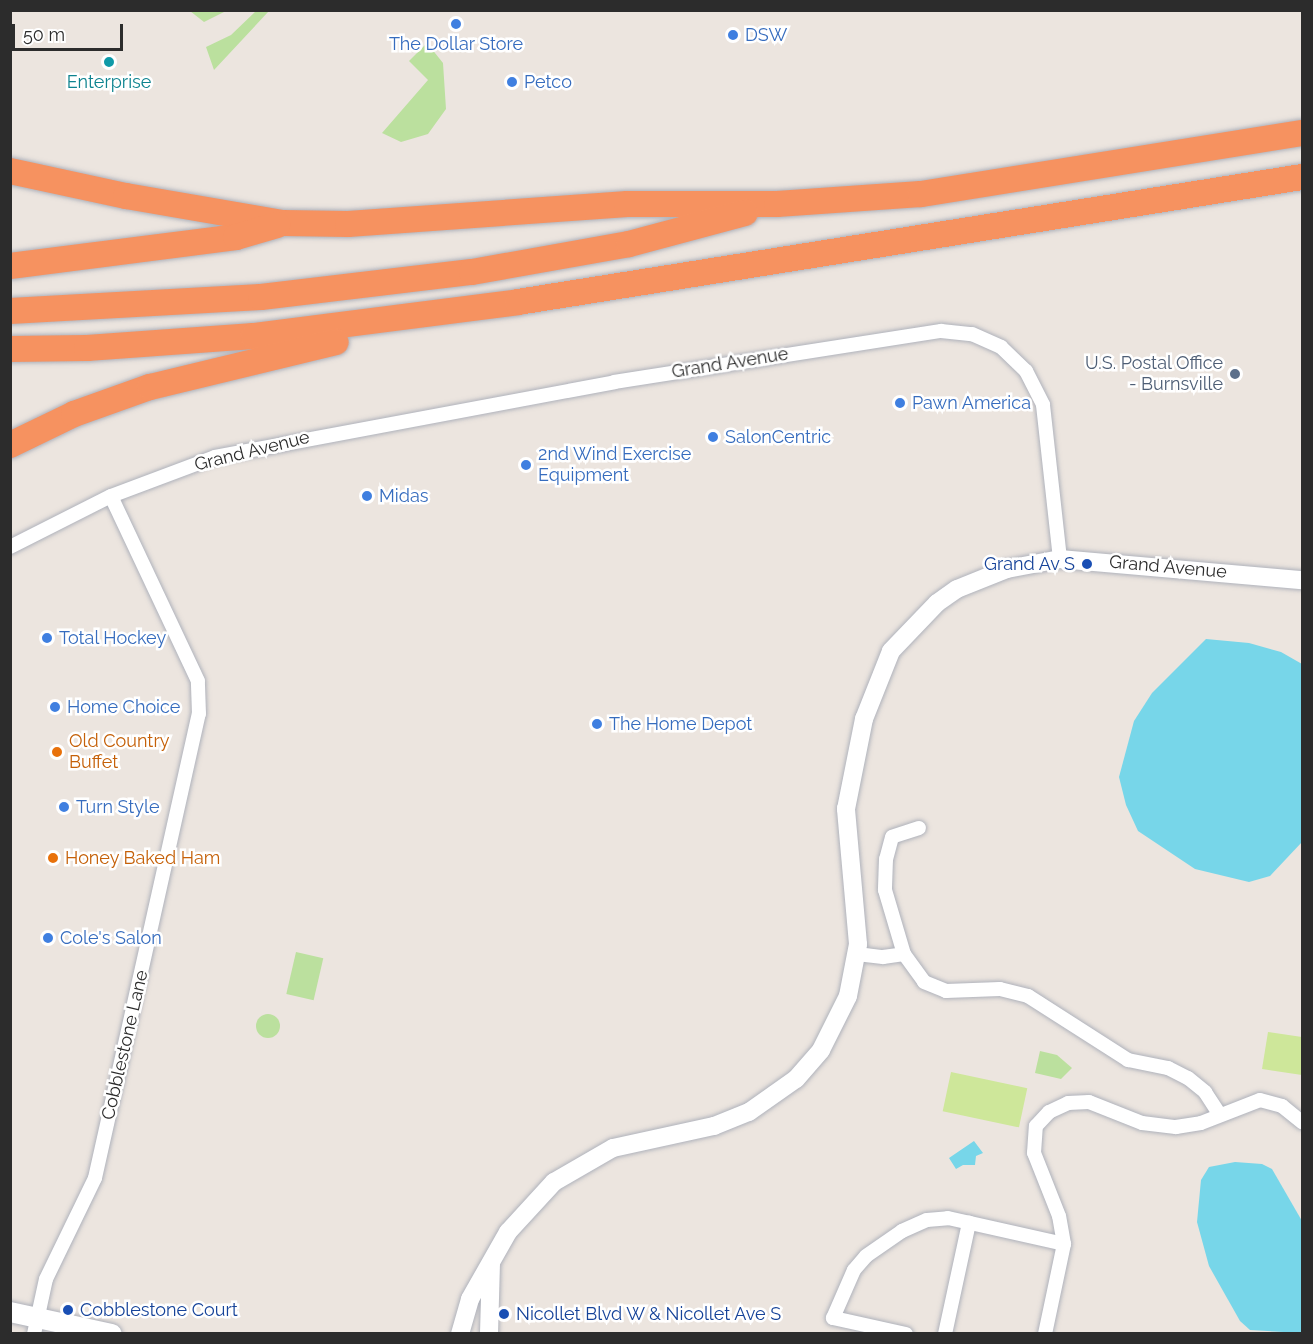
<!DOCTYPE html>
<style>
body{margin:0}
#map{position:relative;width:1313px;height:1344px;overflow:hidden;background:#ece5df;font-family:Raleway,sans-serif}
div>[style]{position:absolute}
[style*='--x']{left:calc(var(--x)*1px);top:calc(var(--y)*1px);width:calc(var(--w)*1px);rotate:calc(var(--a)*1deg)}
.green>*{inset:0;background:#bbe09e;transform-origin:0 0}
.round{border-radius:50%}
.pitch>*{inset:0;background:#cee79a;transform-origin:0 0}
.water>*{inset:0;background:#77d6e9}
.roads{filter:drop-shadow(0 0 2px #afb2bb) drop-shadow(0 0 2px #afb2bb)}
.minor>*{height:14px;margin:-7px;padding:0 7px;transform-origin:7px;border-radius:7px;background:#fff}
.tertiary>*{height:18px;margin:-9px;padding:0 9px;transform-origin:9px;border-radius:9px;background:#fff}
.secondary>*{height:20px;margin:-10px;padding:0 10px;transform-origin:10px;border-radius:10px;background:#fff}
.motorway>*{height:26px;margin:-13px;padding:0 13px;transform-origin:13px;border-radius:13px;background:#f69260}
.dots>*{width:16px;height:16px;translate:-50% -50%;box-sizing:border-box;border:3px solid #fff;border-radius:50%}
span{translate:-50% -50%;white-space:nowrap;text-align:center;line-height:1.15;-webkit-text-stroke:5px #fff;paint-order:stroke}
.shop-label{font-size:18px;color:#366cbe}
.left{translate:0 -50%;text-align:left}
.culture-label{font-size:18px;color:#0d838f}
.street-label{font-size:18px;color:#2c2c2c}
.service-label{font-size:18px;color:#4e5e75}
.right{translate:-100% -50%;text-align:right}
.transit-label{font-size:18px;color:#164399}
.food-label{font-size:18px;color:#c56008}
.frame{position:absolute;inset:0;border:12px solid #2c2c2c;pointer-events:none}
.scale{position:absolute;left:12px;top:24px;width:111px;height:27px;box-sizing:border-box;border:3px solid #2c2c2c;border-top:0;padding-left:8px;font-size:18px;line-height:21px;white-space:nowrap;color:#2c2c2c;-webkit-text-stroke:4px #fff;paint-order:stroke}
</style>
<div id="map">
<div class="green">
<div style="clip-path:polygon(190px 11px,226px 11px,204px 22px)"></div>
<div style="clip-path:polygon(256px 11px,269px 11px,214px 70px,206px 47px,231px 35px)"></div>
<div style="clip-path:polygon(427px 43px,443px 63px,446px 109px,428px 134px,401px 142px,382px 133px,428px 80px,409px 61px)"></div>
<div style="left:296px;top:952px;width:28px;height:43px;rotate:13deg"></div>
<div class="round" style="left:256px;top:1014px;width:24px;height:24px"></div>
<div style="clip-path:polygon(1040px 1051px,1057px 1055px,1072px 1068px,1061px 1079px,1035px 1073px)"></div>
</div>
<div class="pitch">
<div style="clip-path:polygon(1268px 1032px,1302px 1037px,1302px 1075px,1262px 1069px)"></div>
<div style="left:951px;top:1072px;width:78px;height:40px;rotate:12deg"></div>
</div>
<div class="water">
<div style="clip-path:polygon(1206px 639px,1249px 643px,1281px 652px,1302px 664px,1302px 842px,1270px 876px,1249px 882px,1195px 869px,1138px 831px,1126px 805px,1119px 777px,1134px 721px,1152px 693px)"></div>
<div style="clip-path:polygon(974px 1141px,983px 1153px,976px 1156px,975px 1165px,963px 1165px,956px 1169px,949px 1158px)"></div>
<div style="clip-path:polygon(1235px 1162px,1262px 1164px,1272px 1169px,1302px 1221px,1302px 1333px,1250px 1330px,1240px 1321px,1209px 1266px,1197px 1222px,1201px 1180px,1209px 1167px)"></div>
</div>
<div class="roads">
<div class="minor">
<div style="--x:10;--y:547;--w:113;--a:-26.8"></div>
<div style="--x:111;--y:496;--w:111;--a:-20.6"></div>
<div style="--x:215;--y:457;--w:406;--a:-10.6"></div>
<div style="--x:614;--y:382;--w:331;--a:-8.9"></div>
<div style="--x:941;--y:331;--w:31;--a:6"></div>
<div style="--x:972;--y:334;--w:32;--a:24"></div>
<div style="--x:1001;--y:347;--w:35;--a:44"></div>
<div style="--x:1026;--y:371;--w:38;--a:63"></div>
<div style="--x:1043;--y:405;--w:155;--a:83.7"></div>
<div style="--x:919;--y:828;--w:28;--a:162"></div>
<div style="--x:892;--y:837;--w:23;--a:105"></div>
<div style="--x:886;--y:859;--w:31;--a:92"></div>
<div style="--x:885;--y:890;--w:67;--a:73.5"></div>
<div style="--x:904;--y:954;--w:34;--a:54"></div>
<div style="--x:924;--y:982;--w:24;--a:22"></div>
<div style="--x:946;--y:991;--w:54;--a:-2.1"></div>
<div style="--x:1000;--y:989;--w:29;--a:14"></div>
<div style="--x:1028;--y:996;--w:119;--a:32.6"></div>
<div style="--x:1128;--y:1060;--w:41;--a:11.3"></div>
<div style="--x:1168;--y:1068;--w:22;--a:27"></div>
<div style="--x:1188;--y:1078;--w:22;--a:39"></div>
<div style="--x:1205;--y:1092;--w:27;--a:57"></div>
<div style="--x:857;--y:954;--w:26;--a:7"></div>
<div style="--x:883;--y:957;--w:21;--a:-8"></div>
<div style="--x:34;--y:1334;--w:56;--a:-77.7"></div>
<div style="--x:46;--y:1279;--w:112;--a:-64.1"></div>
<div style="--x:95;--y:1178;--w:476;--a:-77.4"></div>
<div style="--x:199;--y:714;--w:33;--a:-92"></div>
<div style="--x:198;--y:681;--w:204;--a:-115.2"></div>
<div style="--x:906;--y:1334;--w:75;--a:-167.6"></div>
<div style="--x:833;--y:1318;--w:52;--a:-66.4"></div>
<div style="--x:854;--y:1270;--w:18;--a:-49"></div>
<div style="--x:866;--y:1256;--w:44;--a:-34.8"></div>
<div style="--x:902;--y:1231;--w:27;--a:-24"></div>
<div style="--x:927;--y:1220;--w:21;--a:-5"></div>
<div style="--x:948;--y:1218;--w:119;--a:12.6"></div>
<div style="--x:945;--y:1334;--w:114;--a:-77.8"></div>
<div style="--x:1045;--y:1334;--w:92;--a:-78.1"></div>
<div style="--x:1064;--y:1244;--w:28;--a:-100"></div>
<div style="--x:1059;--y:1216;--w:68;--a:-111.6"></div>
<div style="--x:1034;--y:1153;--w:27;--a:-86"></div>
<div style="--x:1036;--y:1126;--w:19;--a:-47"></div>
<div style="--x:1049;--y:1112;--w:21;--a:-25"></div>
<div style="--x:1068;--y:1103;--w:21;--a:-3"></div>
<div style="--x:1089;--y:1102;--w:57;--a:21.6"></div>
<div style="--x:1142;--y:1123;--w:34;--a:7"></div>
<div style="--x:1176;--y:1127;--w:25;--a:-9"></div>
<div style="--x:1201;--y:1123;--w:63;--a:-21.3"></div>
<div style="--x:1260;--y:1100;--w:23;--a:15"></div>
<div style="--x:1282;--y:1106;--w:26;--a:39"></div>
</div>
<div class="tertiary">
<div style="--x:460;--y:1334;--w:36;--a:-74"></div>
<div style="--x:470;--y:1299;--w:77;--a:-60.4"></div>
<div style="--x:508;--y:1232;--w:68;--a:-47.4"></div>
<div style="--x:554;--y:1182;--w:68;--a:-30"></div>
<div style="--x:613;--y:1148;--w:103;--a:-12.3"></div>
<div style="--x:714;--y:1126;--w:38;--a:-22"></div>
<div style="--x:749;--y:1112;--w:57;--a:-35.1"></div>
<div style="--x:796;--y:1079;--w:38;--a:-49"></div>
<div style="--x:821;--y:1050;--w:60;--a:-63.4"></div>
<div style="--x:848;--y:996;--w:53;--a:-79.1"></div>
<div style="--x:858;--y:944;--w:136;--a:-95.1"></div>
<div style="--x:846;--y:809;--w:92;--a:-78.7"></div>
<div style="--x:864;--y:719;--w:73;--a:-68.3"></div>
<div style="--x:891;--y:651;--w:66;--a:-46.2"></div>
<div style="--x:937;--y:603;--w:24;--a:-35"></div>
<div style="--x:957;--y:589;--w:54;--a:-21.8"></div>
<div style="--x:1007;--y:569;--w:54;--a:-10.7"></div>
<div style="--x:1060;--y:559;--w:243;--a:5"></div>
<div style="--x:489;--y:1334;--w:70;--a:-88.4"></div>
</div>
<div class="secondary">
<div style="--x:10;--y:1312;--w:104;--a:12.2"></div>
</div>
<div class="motorway">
<div style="--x:10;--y:171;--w:119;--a:12.2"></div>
<div style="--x:126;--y:196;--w:159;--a:9.8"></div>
<div style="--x:283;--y:223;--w:65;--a:0.9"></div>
<div style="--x:348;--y:224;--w:280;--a:-4.1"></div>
<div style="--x:627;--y:204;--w:150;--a:0"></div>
<div style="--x:777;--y:204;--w:144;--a:-4"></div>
<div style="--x:921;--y:194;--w:386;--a:-9.1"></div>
<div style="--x:10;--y:266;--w:228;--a:-7.3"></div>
<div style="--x:236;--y:237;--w:43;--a:-16.3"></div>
<div style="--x:10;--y:311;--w:251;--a:-3.2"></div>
<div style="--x:261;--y:297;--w:212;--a:-6.8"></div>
<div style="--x:472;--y:272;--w:159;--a:-10.1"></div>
<div style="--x:629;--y:244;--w:120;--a:-15"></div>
<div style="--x:10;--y:349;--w:77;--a:-0.7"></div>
<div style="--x:87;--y:348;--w:167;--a:-4.1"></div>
<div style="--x:254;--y:336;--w:266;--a:-7.3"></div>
<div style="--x:518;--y:302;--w:794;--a:-9.06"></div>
<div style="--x:10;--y:445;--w:71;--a:-25.8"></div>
<div style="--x:74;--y:414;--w:81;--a:-19.6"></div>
<div style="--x:150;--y:387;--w:191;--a:-13.6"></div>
</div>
</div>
<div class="dots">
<div style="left:456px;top:24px;background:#3f7fe0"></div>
<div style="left:733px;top:35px;background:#3f7fe0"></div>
<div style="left:109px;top:62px;background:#0f9aa8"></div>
<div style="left:512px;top:82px;background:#3f7fe0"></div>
<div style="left:1235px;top:374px;background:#5c6f8a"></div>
<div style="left:900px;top:403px;background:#3f7fe0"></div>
<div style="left:713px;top:437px;background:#3f7fe0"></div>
<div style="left:526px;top:465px;background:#3f7fe0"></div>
<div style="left:367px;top:496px;background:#3f7fe0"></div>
<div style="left:1087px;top:564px;background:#1a4fb4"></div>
<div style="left:47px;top:638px;background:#3f7fe0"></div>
<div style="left:55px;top:707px;background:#3f7fe0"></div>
<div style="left:597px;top:724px;background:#3f7fe0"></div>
<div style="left:57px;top:752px;background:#e8710a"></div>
<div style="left:64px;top:807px;background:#3f7fe0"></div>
<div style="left:53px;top:858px;background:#e8710a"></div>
<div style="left:48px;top:938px;background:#3f7fe0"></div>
<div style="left:68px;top:1310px;background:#1a4fb4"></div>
<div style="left:504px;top:1314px;background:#1a4fb4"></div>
</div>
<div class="shop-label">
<span class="left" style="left:745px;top:35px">DSW</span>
<span style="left:456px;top:44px">The Dollar Store</span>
<span class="left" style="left:524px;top:82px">Petco</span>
<span class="left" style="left:912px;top:403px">Pawn America</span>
<span class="left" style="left:725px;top:437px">SalonCentric</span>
<span class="left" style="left:538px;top:465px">2nd Wind Exercise<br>Equipment</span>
<span class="left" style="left:379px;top:496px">Midas</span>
<span class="left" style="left:59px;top:638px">Total Hockey</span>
<span class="left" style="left:67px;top:707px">Home Choice</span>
<span class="left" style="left:609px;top:724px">The Home Depot</span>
<span class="left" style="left:76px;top:807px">Turn Style</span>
<span class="left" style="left:60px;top:938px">Cole's Salon</span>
</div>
<div class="culture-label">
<span style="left:109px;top:82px">Enterprise</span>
</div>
<div class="street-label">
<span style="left:730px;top:363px;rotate:-9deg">Grand Avenue</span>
<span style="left:252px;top:451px;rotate:-14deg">Grand Avenue</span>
<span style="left:1168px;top:567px;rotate:5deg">Grand Avenue</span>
<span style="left:125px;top:1045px;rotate:-77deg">Cobblestone Lane</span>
</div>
<div class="service-label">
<span class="right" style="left:1223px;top:374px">U.S. Postal Office<br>- Burnsville</span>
</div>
<div class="transit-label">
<span class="right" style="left:1075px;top:564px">Grand Av S</span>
<span class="left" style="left:80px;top:1310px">Cobblestone Court</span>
<span class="left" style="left:516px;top:1314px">Nicollet Blvd W &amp; Nicollet Ave S</span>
</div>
<div class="food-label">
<span class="left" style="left:69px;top:752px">Old Country<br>Buffet</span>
<span class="left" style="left:65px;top:858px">Honey Baked Ham</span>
</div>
<div class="frame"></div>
<div class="scale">50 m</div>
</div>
